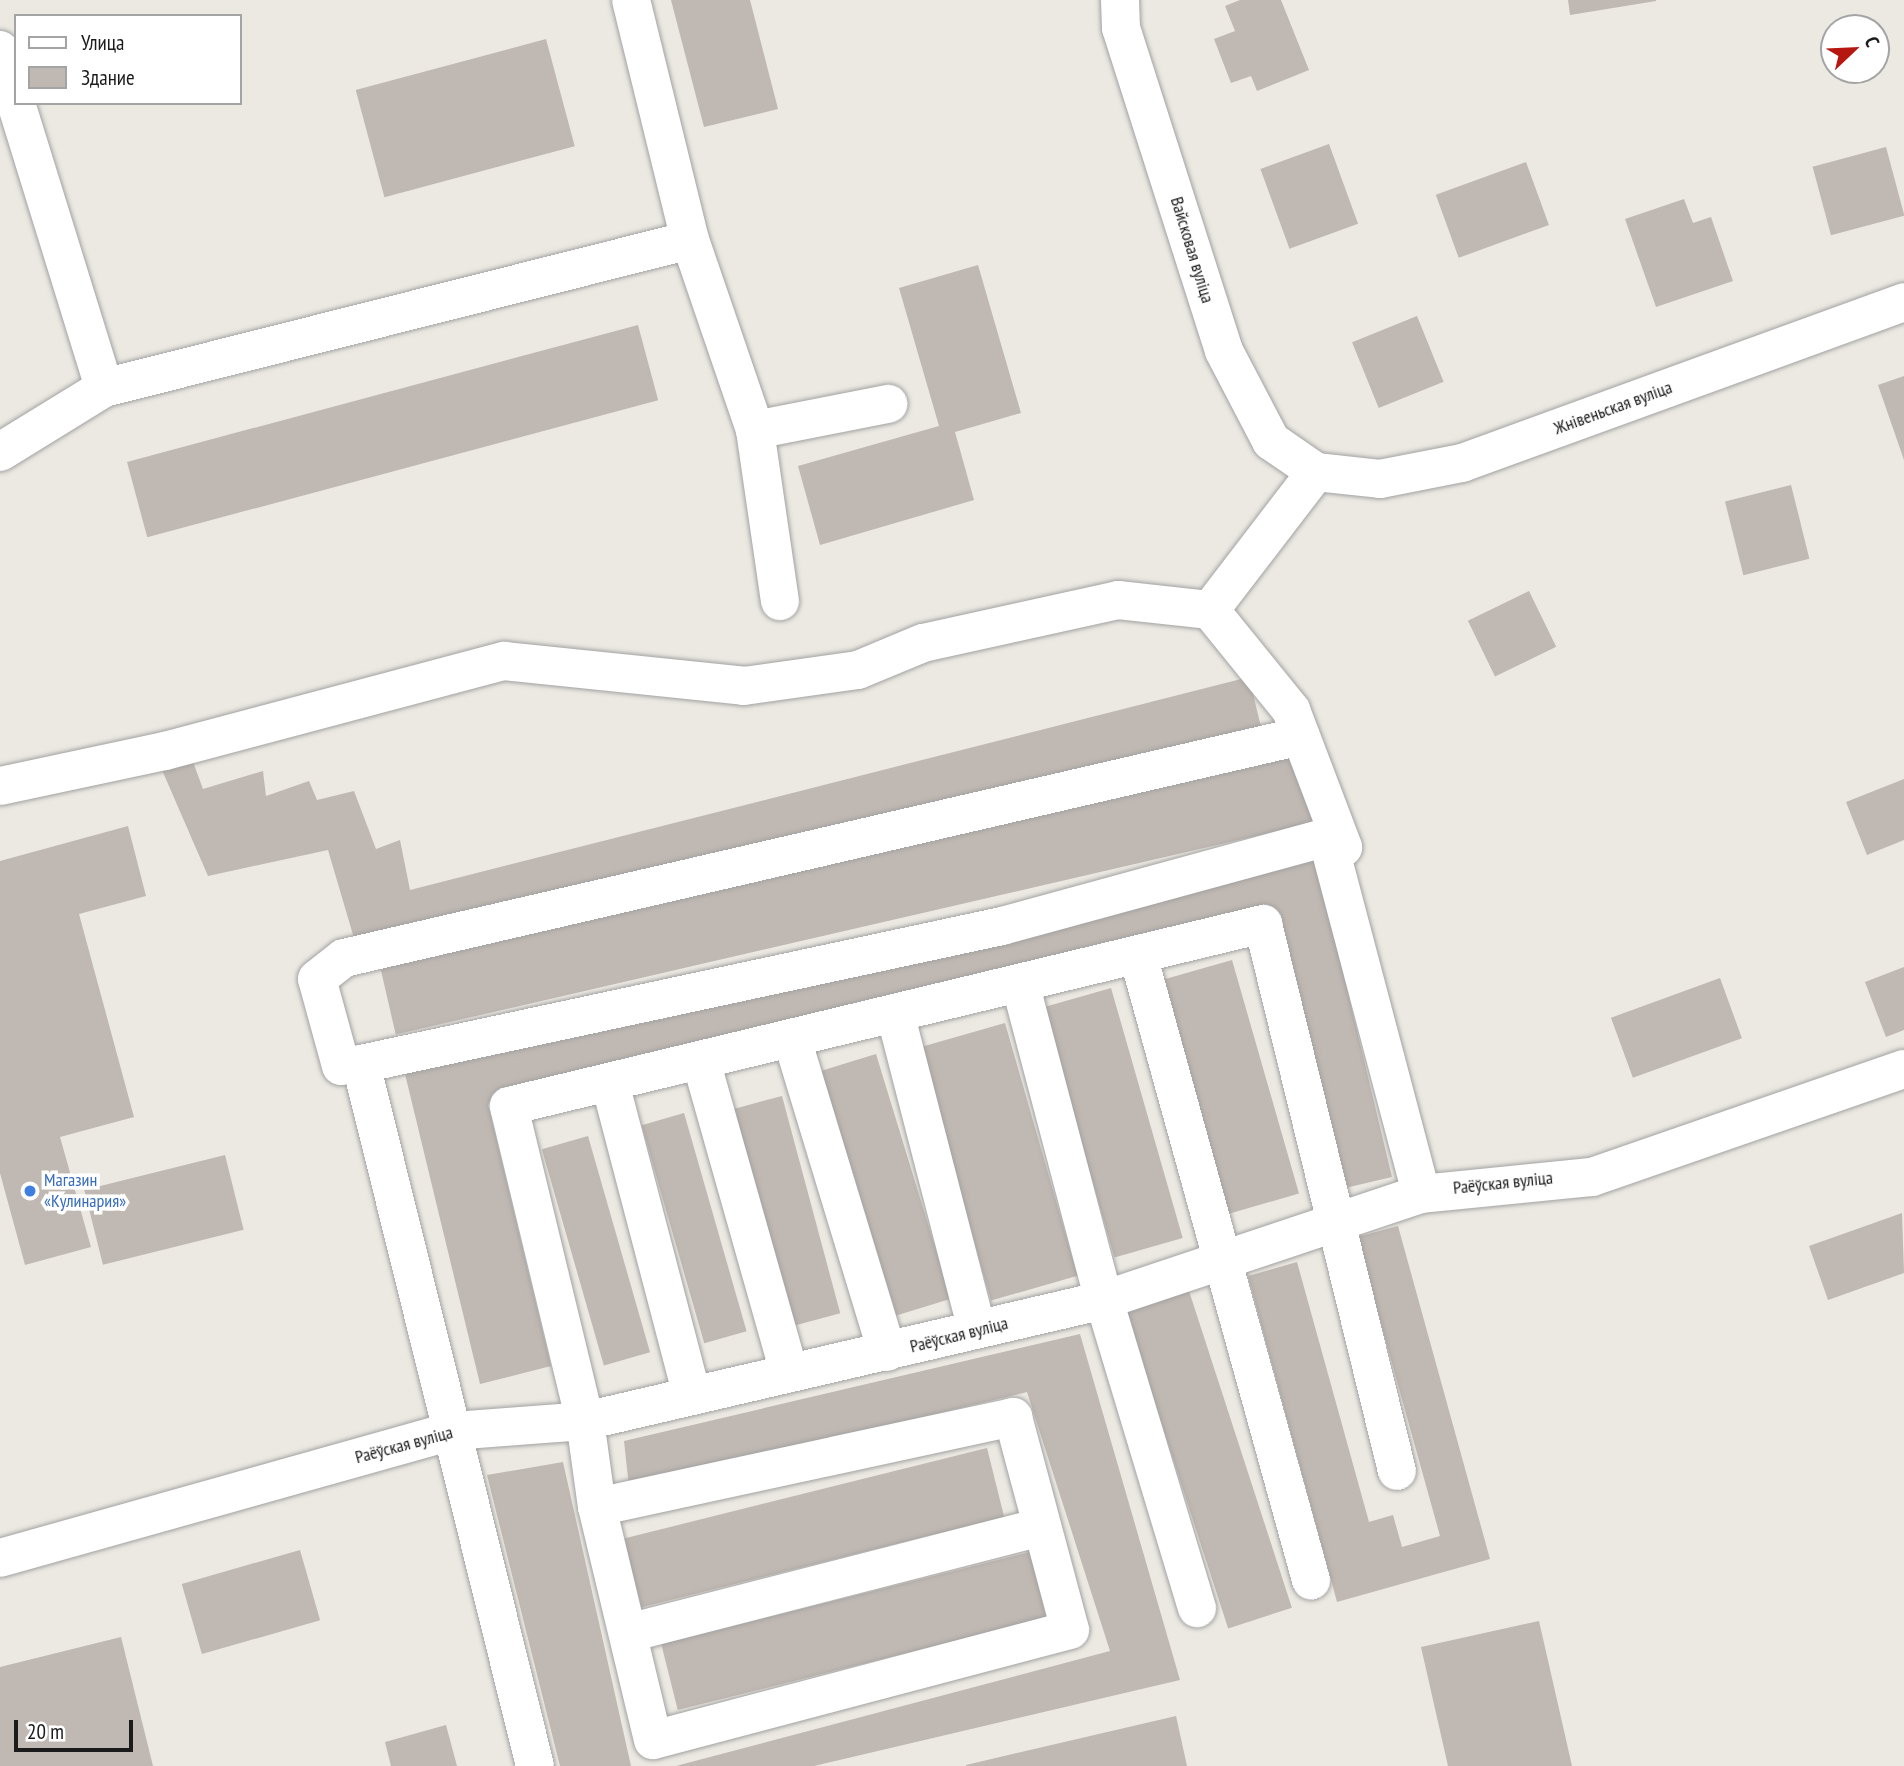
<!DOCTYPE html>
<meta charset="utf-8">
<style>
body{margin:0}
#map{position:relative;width:1904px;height:1766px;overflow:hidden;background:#ece9e2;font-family:"PT Sans Narrow",sans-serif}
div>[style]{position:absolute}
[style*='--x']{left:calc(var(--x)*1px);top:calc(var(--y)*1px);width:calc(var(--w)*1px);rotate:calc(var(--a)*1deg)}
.building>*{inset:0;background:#c0b8b2;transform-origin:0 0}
.roads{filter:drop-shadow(0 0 2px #a2a2a2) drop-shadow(0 0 2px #a2a2a2)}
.minor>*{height:38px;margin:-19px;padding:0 19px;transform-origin:19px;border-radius:19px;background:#fff}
.dots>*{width:19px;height:19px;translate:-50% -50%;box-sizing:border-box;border:4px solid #fff;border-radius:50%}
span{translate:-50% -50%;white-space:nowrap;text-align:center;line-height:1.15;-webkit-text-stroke:7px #fff;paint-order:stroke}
.street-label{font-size:18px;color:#1b1b1b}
.shop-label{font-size:18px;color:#366cbe}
.left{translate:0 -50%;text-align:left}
.legend{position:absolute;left:14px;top:14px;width:228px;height:91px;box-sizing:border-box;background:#fff;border:2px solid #a4a4a4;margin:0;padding:9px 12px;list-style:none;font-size:21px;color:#1b1b1b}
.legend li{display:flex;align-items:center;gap:14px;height:35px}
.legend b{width:35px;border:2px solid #a4a4a4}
.north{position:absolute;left:1820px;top:14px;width:70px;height:70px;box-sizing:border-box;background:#fff;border:2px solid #a4a4a4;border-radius:50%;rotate:67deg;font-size:19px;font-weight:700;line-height:28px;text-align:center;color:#1b1b1b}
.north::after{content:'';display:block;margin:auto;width:24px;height:32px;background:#b61810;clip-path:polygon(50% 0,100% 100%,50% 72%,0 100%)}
.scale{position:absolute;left:14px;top:1720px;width:119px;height:32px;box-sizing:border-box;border:4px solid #1b1b1b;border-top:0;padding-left:9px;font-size:21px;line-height:24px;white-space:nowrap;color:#1b1b1b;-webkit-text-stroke:5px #fff;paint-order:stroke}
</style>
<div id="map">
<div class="building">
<div style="clip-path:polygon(671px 0,750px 0,778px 109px,704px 127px)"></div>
<div style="clip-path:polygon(1240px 0,1281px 0,1309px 70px,1257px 91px,1251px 76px,1231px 83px,1214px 39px,1235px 31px,1225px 6px)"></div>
<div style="clip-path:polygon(1568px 0,1656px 0,1656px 1px,1570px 15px)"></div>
<div style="left:546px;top:39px;width:111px;height:197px;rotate:75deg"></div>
<div style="left:1329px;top:144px;width:85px;height:73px;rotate:70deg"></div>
<div style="left:1886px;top:147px;width:71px;height:76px;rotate:75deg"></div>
<div style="left:1526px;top:162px;width:67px;height:96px;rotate:70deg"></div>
<div style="clip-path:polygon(1684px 199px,1693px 223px,1711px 217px,1733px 281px,1656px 307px,1625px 219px)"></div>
<div style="clip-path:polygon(978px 265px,1021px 413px,955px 432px,974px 500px,820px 545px,798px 466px,939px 426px,899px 288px)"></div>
<div style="left:1417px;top:316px;width:71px;height:70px;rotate:68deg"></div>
<div style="left:638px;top:325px;width:78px;height:529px;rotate:75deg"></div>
<div style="clip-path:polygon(1904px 376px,1904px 460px,1878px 385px)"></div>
<div style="left:1791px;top:485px;width:76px;height:68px;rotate:76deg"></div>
<div style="left:1529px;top:591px;width:62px;height:68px;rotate:64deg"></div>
<div style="clip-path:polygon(1249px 677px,1262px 731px,356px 945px,328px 850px,208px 876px,162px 770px,192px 759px,203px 789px,263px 771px,266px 796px,309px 781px,317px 800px,354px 791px,376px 849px,400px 840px,410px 890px)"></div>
<div style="left:1299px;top:746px;width:78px;height:945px;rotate:77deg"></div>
<div style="clip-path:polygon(1904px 779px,1904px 840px,1867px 855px,1846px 802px)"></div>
<div style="clip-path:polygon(128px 826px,146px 896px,79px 914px,134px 1117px,60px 1137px,91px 1247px,25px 1265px,0 1173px,0 861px)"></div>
<div style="clip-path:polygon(1315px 855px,1392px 1177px,1345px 1188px,1278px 913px,488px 1104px,551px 1366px,480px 1384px,405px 1074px)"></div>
<div style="left:1232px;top:960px;width:243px;height:73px;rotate:74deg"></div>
<div style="clip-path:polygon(1904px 967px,1904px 1030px,1886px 1037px,1865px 982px)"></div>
<div style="left:1720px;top:978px;width:64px;height:116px;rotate:70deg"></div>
<div style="left:1111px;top:988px;width:260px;height:71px;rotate:74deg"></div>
<div style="left:1005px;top:1023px;width:263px;height:90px;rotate:74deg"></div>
<div style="left:876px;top:1054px;width:256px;height:57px;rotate:73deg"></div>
<div style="left:782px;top:1096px;width:225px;height:50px;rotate:75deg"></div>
<div style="left:684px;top:1113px;width:227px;height:44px;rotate:74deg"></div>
<div style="left:588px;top:1136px;width:225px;height:48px;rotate:74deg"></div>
<div style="left:225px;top:1155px;width:77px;height:145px;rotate:76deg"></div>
<div style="clip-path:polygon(1902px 1213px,1904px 1273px,1828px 1300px,1809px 1246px)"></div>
<div style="clip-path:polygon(1398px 1226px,1490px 1559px,1337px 1602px,1248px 1276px,1297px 1262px,1369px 1522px,1393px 1515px,1402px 1547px,1440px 1536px,1357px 1237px)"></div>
<div style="left:1189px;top:1291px;width:333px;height:67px;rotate:72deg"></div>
<div style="clip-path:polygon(1080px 1334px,1180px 1680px,814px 1766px,676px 1766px,1110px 1651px,1027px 1392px,629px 1487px,624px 1441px)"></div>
<div style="left:987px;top:1448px;width:71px;height:374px;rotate:76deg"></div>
<div style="clip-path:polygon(563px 1462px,631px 1766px,560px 1766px,487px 1475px)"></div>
<div style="left:300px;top:1550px;width:73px;height:123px;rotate:74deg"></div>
<div style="left:1030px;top:1552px;width:68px;height:380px;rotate:76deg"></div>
<div style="clip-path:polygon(1539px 1621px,1572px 1766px,1448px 1766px,1421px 1647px)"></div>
<div style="clip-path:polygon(121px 1637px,153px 1766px,0 1766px,0 1667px)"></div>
<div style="clip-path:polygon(1176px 1716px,1187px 1766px,966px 1766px,966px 1765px)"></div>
<div style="clip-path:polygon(446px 1725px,457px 1766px,391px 1766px,385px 1742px)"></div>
</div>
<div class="roads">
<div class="minor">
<div style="--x:631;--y:0;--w:247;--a:76.2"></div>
<div style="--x:1120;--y:0;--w:28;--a:88"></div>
<div style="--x:1121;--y:28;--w:339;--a:72.3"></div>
<div style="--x:1224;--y:351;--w:102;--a:62.4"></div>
<div style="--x:1271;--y:441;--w:55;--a:34.6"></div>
<div style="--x:1316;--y:472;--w:64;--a:6.2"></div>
<div style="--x:1380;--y:479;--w:84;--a:-11"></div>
<div style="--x:1462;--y:463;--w:470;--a:-20"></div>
<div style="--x:0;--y:50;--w:53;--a:72.6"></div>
<div style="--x:16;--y:103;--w:298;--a:72.8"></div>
<div style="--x:104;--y:388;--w:604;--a:-14.17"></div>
<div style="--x:690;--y:240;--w:201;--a:71.1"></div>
<div style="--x:755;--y:430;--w:173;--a:81.7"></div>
<div style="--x:755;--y:430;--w:136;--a:-11.1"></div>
<div style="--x:0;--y:452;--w:122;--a:-31.6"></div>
<div style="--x:1210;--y:610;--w:174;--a:-52.5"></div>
<div style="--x:0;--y:786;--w:169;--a:-12"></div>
<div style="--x:165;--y:751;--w:351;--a:-14.9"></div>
<div style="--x:504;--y:661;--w:241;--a:5.9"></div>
<div style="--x:744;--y:686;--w:115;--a:-8"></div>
<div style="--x:858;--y:670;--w:70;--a:-22.6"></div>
<div style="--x:923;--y:643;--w:200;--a:-12.4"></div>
<div style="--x:1118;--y:600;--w:93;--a:6.2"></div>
<div style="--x:1210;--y:610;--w:129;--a:51"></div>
<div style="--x:1291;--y:710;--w:147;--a:69.2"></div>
<div style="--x:1343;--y:847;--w:13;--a:-148"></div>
<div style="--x:1138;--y:955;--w:649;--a:74.53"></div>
<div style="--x:1020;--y:983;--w:328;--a:75.2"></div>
<div style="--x:1104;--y:1300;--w:322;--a:73.2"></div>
<div style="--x:895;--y:1013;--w:326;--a:75.5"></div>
<div style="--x:792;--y:1039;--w:327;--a:73.1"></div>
<div style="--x:701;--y:1061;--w:323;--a:74.2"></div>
<div style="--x:363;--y:1064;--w:22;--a:175"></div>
<div style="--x:341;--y:1066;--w:90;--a:-105.4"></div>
<div style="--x:317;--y:979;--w:34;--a:-38"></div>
<div style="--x:344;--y:958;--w:982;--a:-13.06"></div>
<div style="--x:610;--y:1083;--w:319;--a:75.3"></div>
<div style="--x:597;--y:1507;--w:426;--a:-12.2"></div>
<div style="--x:1013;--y:1417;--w:220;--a:75"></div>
<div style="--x:1070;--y:1630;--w:431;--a:165.2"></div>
<div style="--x:653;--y:1740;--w:240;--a:-103.5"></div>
<div style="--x:597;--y:1507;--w:87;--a:-97.9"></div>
<div style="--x:585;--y:1421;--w:324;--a:-103.6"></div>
<div style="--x:509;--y:1106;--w:776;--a:-13.57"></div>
<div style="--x:1263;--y:924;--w:563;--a:76.24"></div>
<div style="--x:0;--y:1558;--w:470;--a:-15.7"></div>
<div style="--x:453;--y:1431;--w:132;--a:-4.3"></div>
<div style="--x:585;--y:1421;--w:533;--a:-13.12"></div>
<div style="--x:1104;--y:1300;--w:334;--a:-18.5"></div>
<div style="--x:1421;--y:1194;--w:172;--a:-5.7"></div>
<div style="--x:1592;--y:1177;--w:330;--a:-19.1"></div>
<div style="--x:632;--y:1632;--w:422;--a:-14.4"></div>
<div style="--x:535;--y:1766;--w:723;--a:-103.92"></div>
<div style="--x:361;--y:1064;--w:656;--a:-12.15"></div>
<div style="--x:1002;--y:926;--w:337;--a:-15.3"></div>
<div style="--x:1327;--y:837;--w:369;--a:75.2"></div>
</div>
</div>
<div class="dots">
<div style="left:30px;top:1191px;background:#3f7fe0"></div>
</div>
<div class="street-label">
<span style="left:1192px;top:250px;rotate:73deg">Вайсковая вуліца</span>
<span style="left:1613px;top:408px;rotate:-20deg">Жнівеньская вуліца</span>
<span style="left:1503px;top:1183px;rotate:-6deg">Раёўская вуліца</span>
<span style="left:959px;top:1335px;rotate:-14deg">Раёўская вуліца</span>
<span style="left:404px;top:1445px;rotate:-15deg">Раёўская вуліца</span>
</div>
<div class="shop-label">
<span class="left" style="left:44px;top:1191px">Магазин<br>«Кулинария»</span>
</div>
<ul class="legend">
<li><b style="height:9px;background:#fff"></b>Улица</li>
<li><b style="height:19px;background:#c0b8b2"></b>Здание</li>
</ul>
<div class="north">С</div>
<div class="scale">20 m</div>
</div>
